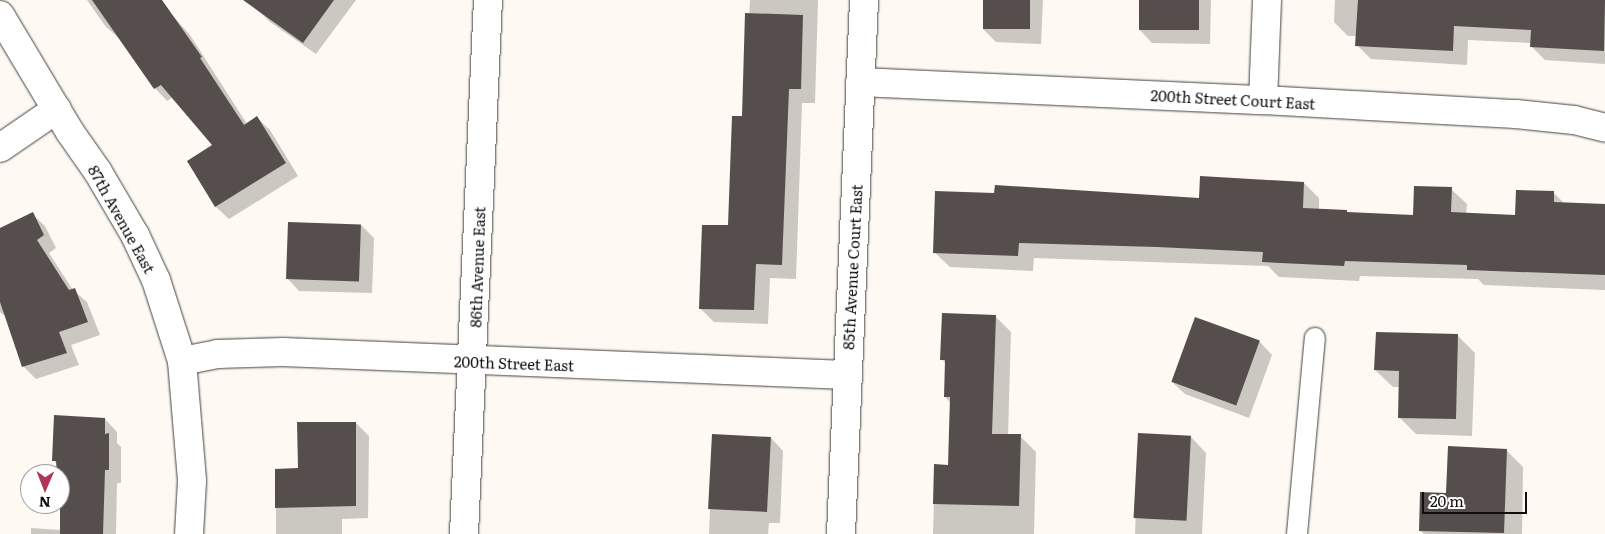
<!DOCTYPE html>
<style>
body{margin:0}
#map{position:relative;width:1605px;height:534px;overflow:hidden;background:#fef9f2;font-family:Literata,serif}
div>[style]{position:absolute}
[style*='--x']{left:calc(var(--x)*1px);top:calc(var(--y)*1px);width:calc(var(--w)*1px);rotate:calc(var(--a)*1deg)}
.shadow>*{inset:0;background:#0003}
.building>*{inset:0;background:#564e4c;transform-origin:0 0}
.roads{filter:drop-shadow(0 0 1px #424242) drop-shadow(0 0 1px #424242)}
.service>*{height:20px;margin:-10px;padding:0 10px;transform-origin:10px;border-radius:10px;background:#fff}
.minor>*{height:28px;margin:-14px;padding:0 14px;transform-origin:14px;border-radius:14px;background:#fff}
.tertiary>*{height:28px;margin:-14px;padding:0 14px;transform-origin:14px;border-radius:14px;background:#fff}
span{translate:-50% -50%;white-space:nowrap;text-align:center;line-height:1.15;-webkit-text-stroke:5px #fff;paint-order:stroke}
.street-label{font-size:15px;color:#0f0f0f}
.north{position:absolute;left:20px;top:464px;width:50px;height:50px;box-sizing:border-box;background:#fff;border:1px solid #9f9f9f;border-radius:50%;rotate:181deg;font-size:14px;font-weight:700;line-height:20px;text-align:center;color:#0f0f0f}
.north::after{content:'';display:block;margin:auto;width:18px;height:22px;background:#b03556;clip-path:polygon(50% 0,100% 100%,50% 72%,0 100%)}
.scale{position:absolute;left:1422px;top:492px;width:105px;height:22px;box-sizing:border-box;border:2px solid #0f0f0f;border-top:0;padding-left:6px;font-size:15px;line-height:18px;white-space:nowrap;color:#0f0f0f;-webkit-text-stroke:4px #fff;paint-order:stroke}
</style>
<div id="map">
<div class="shadow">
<div style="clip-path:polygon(87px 0,159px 0,190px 35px,247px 124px,257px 118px,270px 130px,298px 176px,229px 219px,216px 207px,188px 162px,214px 145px,173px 97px,167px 101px,155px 88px,120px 39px,106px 27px)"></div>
<div style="clip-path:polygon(264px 0,356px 0,316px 54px,270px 22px,257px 9px)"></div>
<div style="clip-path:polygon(750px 0,818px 0,815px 103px,802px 103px,796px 279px,770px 278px,768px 324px,714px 322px,700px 308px,729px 227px,744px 117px)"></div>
<div style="clip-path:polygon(985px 0,1043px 0,1041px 44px,996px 42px,983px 29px)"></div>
<div style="clip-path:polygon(1140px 0,1211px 0,1210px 44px,1152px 43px,1140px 30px)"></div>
<div style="clip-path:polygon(1335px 0,1605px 0,1605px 64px,1545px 60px,1531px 46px,1531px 43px,1468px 40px,1467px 65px,1371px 59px,1357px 45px,1357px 36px,1348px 36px,1334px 22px)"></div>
<div style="clip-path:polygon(1201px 177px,1304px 183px,1319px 198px,1319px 209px,1346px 211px,1349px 213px,1414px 216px,1451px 189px,1467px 204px,1466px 214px,1516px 216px,1554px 193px,1564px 203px,1605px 205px,1605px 290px,1484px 285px,1478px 279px,1360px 276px,1359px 281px,1279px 277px,1268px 266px,1034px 258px,1033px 271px,950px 267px,934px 252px,1201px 199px)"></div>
<div style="clip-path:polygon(32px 214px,45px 226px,56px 248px,49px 253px,73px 290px,87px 302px,100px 335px,71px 345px,79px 365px,36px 379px,23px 366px,5px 314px,3px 315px,0 312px,0 230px)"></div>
<div style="clip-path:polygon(361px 225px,374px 238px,372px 293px,299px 291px,287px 278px)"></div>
<div style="clip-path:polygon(995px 316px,1011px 332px,1008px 435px,1020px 436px,1036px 452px,1034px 534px,933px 534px,935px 465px,949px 466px,951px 403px,945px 397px,946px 364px,942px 359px)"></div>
<div style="clip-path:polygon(1196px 319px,1260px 342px,1272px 355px,1249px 418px,1185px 394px,1172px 382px)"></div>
<div style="clip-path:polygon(1458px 336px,1475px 353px,1472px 436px,1416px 434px,1399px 417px,1400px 387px,1393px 387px,1375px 370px)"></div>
<div style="clip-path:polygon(105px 419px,117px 432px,117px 443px,121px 447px,121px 483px,117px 483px,116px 534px,31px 534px,31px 528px,61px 530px,60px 474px,58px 474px,58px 465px,54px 461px)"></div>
<div style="clip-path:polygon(356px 423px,369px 436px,368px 518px,342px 519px,342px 534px,276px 534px,276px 470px,299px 469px)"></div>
<div style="clip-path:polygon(1139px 435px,1191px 437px,1206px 453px,1202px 534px,1135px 534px)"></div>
<div style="clip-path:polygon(713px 436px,771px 438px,783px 451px,780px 523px,769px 523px,768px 534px,709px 534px)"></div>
<div style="clip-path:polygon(1506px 450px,1523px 467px,1522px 534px,1424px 534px,1420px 530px,1448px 495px)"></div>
</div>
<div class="building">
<div style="clip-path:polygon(92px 0,162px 0,202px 57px,200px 58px,244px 125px,257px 116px,286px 163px,215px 207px,187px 161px,212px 145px,161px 85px,154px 89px)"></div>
<div style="clip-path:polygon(243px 0,334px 0,303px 43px)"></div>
<div style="left:983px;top:0;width:47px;height:29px"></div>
<div style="left:1139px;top:0;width:60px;height:30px"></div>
<div style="clip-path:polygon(1358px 0,1605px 0,1604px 51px,1530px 47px,1531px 30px,1454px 26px,1453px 51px,1355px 46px)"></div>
<div style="clip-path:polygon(745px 13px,803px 15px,801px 89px,789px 89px,782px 265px,756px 264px,754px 310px,699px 309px,702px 225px,728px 225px,732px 116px,742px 116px)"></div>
<div style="clip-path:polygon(1200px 176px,1304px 182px,1303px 208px,1347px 210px,1347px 212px,1413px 215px,1414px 186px,1452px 187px,1451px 212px,1515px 215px,1516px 190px,1554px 191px,1554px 202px,1605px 204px,1605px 275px,1467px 270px,1467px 265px,1345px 261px,1344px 266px,1262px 262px,1263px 252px,1157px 247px,1019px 243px,1018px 256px,933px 253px,935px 191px,994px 193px,995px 185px,1199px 198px)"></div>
<div style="clip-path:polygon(33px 212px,44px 235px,37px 240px,69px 290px,75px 288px,88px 322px,59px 332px,67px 353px,22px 367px,0 302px,0 228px)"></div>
<div style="left:288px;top:222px;width:73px;height:57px;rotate:2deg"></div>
<div style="clip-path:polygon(942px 313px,996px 315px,992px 434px,1021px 434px,1019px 506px,933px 504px,934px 464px,948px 465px,950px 397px,944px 397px,945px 360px,940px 360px)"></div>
<div style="left:1195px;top:317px;width:69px;height:69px;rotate:20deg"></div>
<div style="clip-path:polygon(1376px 332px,1458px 334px,1456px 419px,1398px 418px,1399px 371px,1374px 370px)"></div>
<div style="clip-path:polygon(54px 415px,105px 418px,105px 434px,109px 433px,109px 470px,105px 470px,103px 534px,60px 534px,60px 474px,57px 474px,56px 461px,52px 461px)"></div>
<div style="clip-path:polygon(297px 422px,356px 422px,356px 506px,275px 508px,275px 469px,298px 468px)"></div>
<div style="left:1138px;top:433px;width:53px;height:85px;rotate:3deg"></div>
<div style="left:712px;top:434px;width:59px;height:75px;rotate:3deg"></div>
<div style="clip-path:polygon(1448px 446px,1507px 449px,1504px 533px,1419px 531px,1420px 492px,1446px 493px)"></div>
</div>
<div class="roads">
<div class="service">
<div style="--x:1297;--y:534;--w:197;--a:-84.8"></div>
</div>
<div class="minor">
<div style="--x:0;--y:15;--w:136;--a:59.1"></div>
<div style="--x:70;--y:132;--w:49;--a:55"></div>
<div style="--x:98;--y:172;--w:73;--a:59.6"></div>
<div style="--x:135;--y:235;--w:50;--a:65"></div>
<div style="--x:156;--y:280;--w:85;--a:72.2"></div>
<div style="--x:182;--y:361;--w:120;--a:85.2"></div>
<div style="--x:192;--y:481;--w:53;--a:93.2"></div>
<div style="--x:860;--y:82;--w:403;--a:2.6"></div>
<div style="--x:1263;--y:100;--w:253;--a:3.2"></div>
<div style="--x:1516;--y:114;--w:58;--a:5.9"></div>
<div style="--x:1574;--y:120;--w:32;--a:14"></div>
<div style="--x:1263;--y:100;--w:100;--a:-87.7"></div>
<div style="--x:0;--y:148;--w:69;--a:-34.4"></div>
<div style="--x:182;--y:361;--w:36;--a:-11"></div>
<div style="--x:217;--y:354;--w:66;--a:-1.7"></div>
<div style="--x:283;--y:352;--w:564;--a:2.34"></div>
<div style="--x:841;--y:534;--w:534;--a:-87.53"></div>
</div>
<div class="tertiary">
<div style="--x:464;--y:534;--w:535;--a:-87.43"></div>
</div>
</div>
<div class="street-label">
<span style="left:1233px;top:99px;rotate:3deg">200th Street Court East</span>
<span style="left:122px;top:219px;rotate:61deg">87th Avenue East</span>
<span style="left:477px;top:267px;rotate:-88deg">86th Avenue East</span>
<span style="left:852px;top:267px;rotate:-87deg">85th Avenue Court East</span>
<span style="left:514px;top:363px;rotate:2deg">200th Street East</span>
</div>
<div class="north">N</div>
<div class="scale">20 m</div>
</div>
